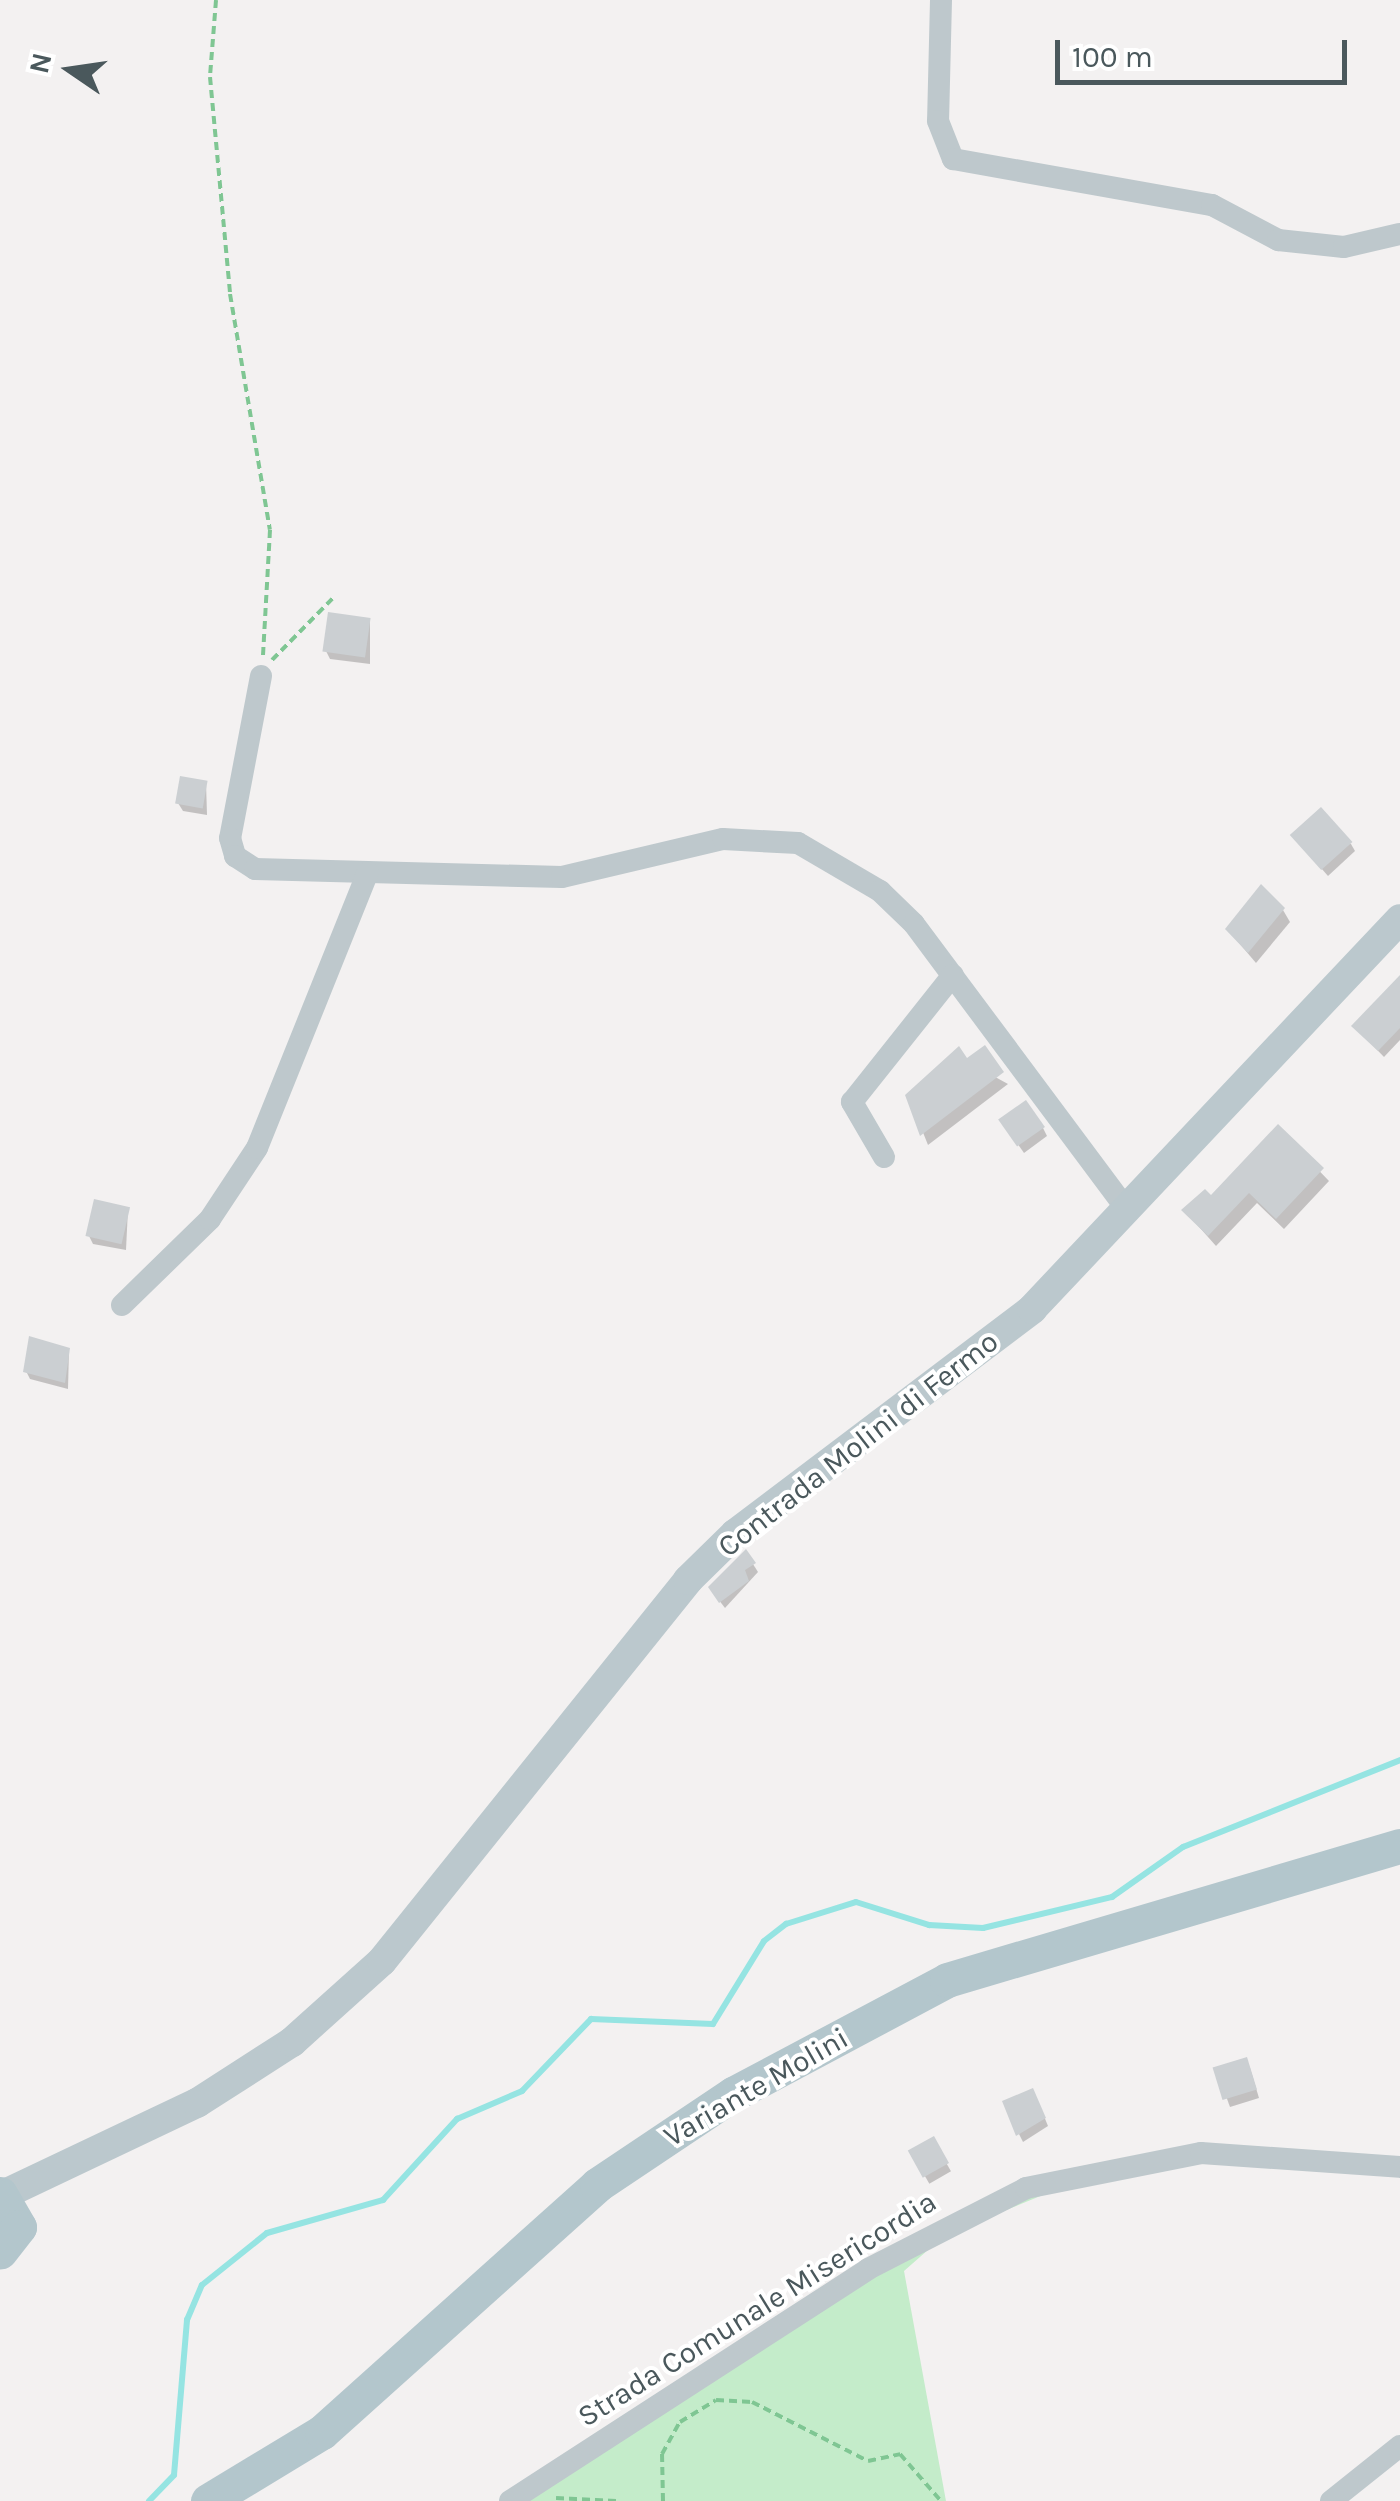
<!DOCTYPE html>
<style>
body{margin:0}
#map{position:relative;width:1400px;height:2501px;overflow:hidden;background:#f3f1f1;font-family:Karla,sans-serif}
div>[style]{position:absolute}
[style*='--x']{left:calc(var(--x)*1px);top:calc(var(--y)*1px);width:calc(var(--w)*1px);rotate:calc(var(--a)*1deg)}
.green>*{inset:0;background:#c4ecca}
.shadow>*{inset:0;background:#0003;transform-origin:0 0}
.stream>*{height:6px;margin:-3px;padding:0 3px;transform-origin:3px;border-radius:3px;background:#95e4e2}
.building>*{inset:0;background:#cbcfd2;transform-origin:0 0}
.path>*{height:4px;margin-top:-2px;transform-origin:0;background:repeating-linear-gradient(90deg,#7fc693 0 8px,transparent 0 13px)}
.street>*{height:22px;margin:-11px;padding:0 11px;transform-origin:11px;border-radius:11px;background:#bec8cc}
.secondary>*{height:30px;margin:-15px;padding:0 15px;transform-origin:15px;border-radius:15px;background:#bbc8cd}
.primary>*{height:35px;margin:-17.5px;padding:0 17.5px;transform-origin:17.5px;border-radius:17.5px;background:#b3c6cc}
span{translate:-50% -50%;white-space:nowrap;text-align:center;line-height:1.15;-webkit-text-stroke:8px #fff;paint-order:stroke}
.street-label{font-size:30px;color:#4a585c}
.north{position:absolute;left:20px;top:20px;width:100px;height:100px;-webkit-text-stroke:8px #fff;paint-order:stroke;rotate:283deg;font-size:28px;font-weight:700;line-height:40px;text-align:center;color:#4a585c}
.north::after{content:'';display:block;margin:auto;width:35px;height:45px;background:#4a585c;clip-path:polygon(50% 0,100% 100%,50% 72%,0 100%)}
.scale{position:absolute;left:1055px;top:40px;width:292px;height:45px;box-sizing:border-box;border:5px solid #4a585c;border-top:0;padding-left:12px;font-size:30px;line-height:35px;white-space:nowrap;color:#4a585c;-webkit-text-stroke:8px #fff;paint-order:stroke}
</style>
<div id="map">
<div class="green">
<div style="clip-path:polygon(1077px 2181px,945px 2235px,904px 2271px,946px 2501px,514px 2501px,971px 2212px)"></div>
</div>
<div class="shadow">
<div style="clip-path:polygon(370px 620px,370px 664px,330px 659px,326px 651px)"></div>
<div style="clip-path:polygon(206px 783px,207px 815px,183px 811px,178px 803px)"></div>
<div style="clip-path:polygon(1293px 836px,1351px 844px,1355px 851px,1328px 876px)"></div>
<div style="clip-path:polygon(1283px 910px,1290px 922px,1256px 963px,1228px 930px)"></div>
<div style="clip-path:polygon(1400px 978px,1400px 1040px,1384px 1057px,1354px 1026px)"></div>
<div style="clip-path:polygon(966px 1061px,1008px 1084px,928px 1145px,908px 1095px)"></div>
<div style="clip-path:polygon(1006px 1127px,1043px 1128px,1047px 1136px,1024px 1153px)"></div>
<div style="clip-path:polygon(1278px 1128px,1329px 1181px,1284px 1229px,1257px 1203px,1216px 1246px,1184px 1210px,1211px 1199px)"></div>
<div style="clip-path:polygon(128px 1209px,126px 1250px,93px 1244px,89px 1236px)"></div>
<div style="clip-path:polygon(69px 1350px,68px 1389px,30px 1379px,26px 1371px)"></div>
<div style="clip-path:polygon(746px 1553px,758px 1572px,725px 1608px,715px 1595px)"></div>
<div style="clip-path:polygon(1250px 2068px,1259px 2098px,1230px 2107px,1216px 2069px)"></div>
<div style="clip-path:polygon(1037px 2099px,1048px 2126px,1023px 2142px,1019px 2134px)"></div>
<div style="left:933px;top:2140px;width:36px;height:25px;rotate:60deg"></div>
</div>
<div class="stream">
<div style="--x:149;--y:2501;--w:36;--a:-46"></div>
<div style="--x:174;--y:2475;--w:156;--a:-85.2"></div>
<div style="--x:187;--y:2320;--w:38;--a:-67"></div>
<div style="--x:202;--y:2285;--w:83;--a:-38.7"></div>
<div style="--x:267;--y:2233;--w:121;--a:-15.9"></div>
<div style="--x:383;--y:2200;--w:110;--a:-47.6"></div>
<div style="--x:457;--y:2119;--w:71;--a:-23.3"></div>
<div style="--x:522;--y:2091;--w:100;--a:-46.2"></div>
<div style="--x:591;--y:2019;--w:122;--a:2.3"></div>
<div style="--x:713;--y:2024;--w:97;--a:-58.4"></div>
<div style="--x:764;--y:1941;--w:28;--a:-38"></div>
<div style="--x:786;--y:1924;--w:73;--a:-17.4"></div>
<div style="--x:856;--y:1902;--w:77;--a:17.5"></div>
<div style="--x:929;--y:1925;--w:54;--a:3.2"></div>
<div style="--x:983;--y:1928;--w:133;--a:-13.5"></div>
<div style="--x:1112;--y:1897;--w:87;--a:-35.2"></div>
<div style="--x:1183;--y:1847;--w:234;--a:-21.8"></div>
</div>
<div class="building">
<div style="left:328px;top:612px;width:43px;height:40px;rotate:8deg"></div>
<div style="left:180px;top:776px;width:28px;height:28px;rotate:10deg"></div>
<div style="left:1321px;top:807px;width:47px;height:42px;rotate:48deg"></div>
<div style="clip-path:polygon(1261px 884px,1285px 908px,1248px 953px,1225px 929px)"></div>
<div style="clip-path:polygon(1400px 975px,1400px 1028px,1378px 1051px,1351px 1026px)"></div>
<div style="clip-path:polygon(985px 1045px,1004px 1072px,920px 1136px,905px 1095px,959px 1046px,967px 1058px)"></div>
<div style="left:1026px;top:1100px;width:33px;height:34px;rotate:55deg"></div>
<div style="clip-path:polygon(1278px 1124px,1324px 1168px,1276px 1219px,1249px 1193px,1208px 1236px,1181px 1210px,1205px 1189px,1211px 1195px)"></div>
<div style="left:94px;top:1199px;width:37px;height:38px;rotate:13deg"></div>
<div style="clip-path:polygon(29px 1336px,70px 1348px,65px 1383px,23px 1372px)"></div>
<div style="clip-path:polygon(746px 1549px,756px 1563px,745px 1570px,749px 1581px,719px 1603px,708px 1587px)"></div>
<div style="left:1247px;top:2057px;width:34px;height:36px;rotate:73deg"></div>
<div style="clip-path:polygon(1033px 2088px,1046px 2118px,1016px 2136px,1002px 2101px)"></div>
<div style="left:934px;top:2136px;width:31px;height:30px;rotate:61deg"></div>
</div>
<div class="path">
<div style="--x:216;--y:0;--w:77;--a:94.5"></div>
<div style="--x:210;--y:77;--w:218;--a:84.7"></div>
<div style="--x:230;--y:294;--w:239;--a:80.4"></div>
<div style="--x:270;--y:530;--w:126;--a:93.2"></div>
<div style="--x:272;--y:660;--w:90;--a:-45.5"></div>
<div style="--x:556;--y:2498;--w:60;--a:2.9"></div>
<div style="--x:663;--y:2501;--w:47;--a:-91.2"></div>
<div style="--x:662;--y:2454;--w:37;--a:-61"></div>
<div style="--x:680;--y:2422;--w:42;--a:-31.4"></div>
<div style="--x:716;--y:2400;--w:36;--a:3"></div>
<div style="--x:752;--y:2402;--w:130;--a:27"></div>
<div style="--x:868;--y:2461;--w:33;--a:-12"></div>
<div style="--x:900;--y:2454;--w:62;--a:48.9"></div>
</div>
<div class="street">
<div style="--x:941;--y:0;--w:121;--a:91.4"></div>
<div style="--x:938;--y:121;--w:41;--a:68.5"></div>
<div style="--x:953;--y:159;--w:263;--a:10.1"></div>
<div style="--x:1212;--y:205;--w:75;--a:27.9"></div>
<div style="--x:1278;--y:240;--w:66;--a:6.1"></div>
<div style="--x:1344;--y:247;--w:57;--a:-13.1"></div>
<div style="--x:261;--y:676;--w:165;--a:100.8"></div>
<div style="--x:230;--y:838;--w:19;--a:74"></div>
<div style="--x:235;--y:856;--w:24;--a:33"></div>
<div style="--x:255;--y:869;--w:307;--a:1.5"></div>
<div style="--x:562;--y:877;--w:165;--a:-13.3"></div>
<div style="--x:723;--y:839;--w:75;--a:3.1"></div>
<div style="--x:798;--y:843;--w:95;--a:30.3"></div>
<div style="--x:880;--y:891;--w:47;--a:44.1"></div>
<div style="--x:914;--y:924;--w:357;--a:53.3"></div>
<div style="--x:884;--y:1157;--w:64;--a:-120.2"></div>
<div style="--x:852;--y:1102;--w:162;--a:-51.5"></div>
<div style="--x:122;--y:1305;--w:123;--a:-44.3"></div>
<div style="--x:210;--y:1219;--w:85;--a:-56.5"></div>
<div style="--x:257;--y:1148;--w:297;--a:-68.1"></div>
<div style="--x:510;--y:2501;--w:427;--a:-32.9"></div>
<div style="--x:868;--y:2269;--w:178;--a:-27.1"></div>
<div style="--x:1026;--y:2188;--w:178;--a:-11.3"></div>
<div style="--x:1201;--y:2153;--w:199;--a:4"></div>
<div style="--x:1331;--y:2501;--w:88;--a:-38.6"></div>
</div>
<div class="secondary">
<div style="--x:3;--y:2195;--w:215;--a:-25.4"></div>
<div style="--x:197;--y:2103;--w:113;--a:-32.7"></div>
<div style="--x:292;--y:2042;--w:121;--a:-42"></div>
<div style="--x:382;--y:1961;--w:489;--a:-51.2"></div>
<div style="--x:688;--y:1580;--w:66;--a:-44.4"></div>
<div style="--x:735;--y:1534;--w:373;--a:-37.1"></div>
<div style="--x:1032;--y:1309;--w:536;--a:-46.66"></div>
</div>
<div class="primary">
<div style="--x:0;--y:2194;--w:38;--a:60"></div>
<div style="--x:19;--y:2227;--w:31;--a:128"></div>
<div style="--x:208;--y:2501;--w:133;--a:-31.2"></div>
<div style="--x:322;--y:2432;--w:370;--a:-41.9"></div>
<div style="--x:597;--y:2185;--w:164;--a:-33.8"></div>
<div style="--x:733;--y:2094;--w:242;--a:-28"></div>
<div style="--x:947;--y:1980;--w:472;--a:-16.5"></div>
</div>
<div class="street-label">
<span style="left:858px;top:1444px;rotate:-38deg">Contrada Molini di Fermo</span>
<span style="left:756px;top:2087px;rotate:-30deg">Variante Molini</span>
<span style="left:757px;top:2309px;rotate:-32deg">Strada Comunale Misericordia</span>
</div>
<div class="north">N</div>
<div class="scale">100 m</div>
</div>
